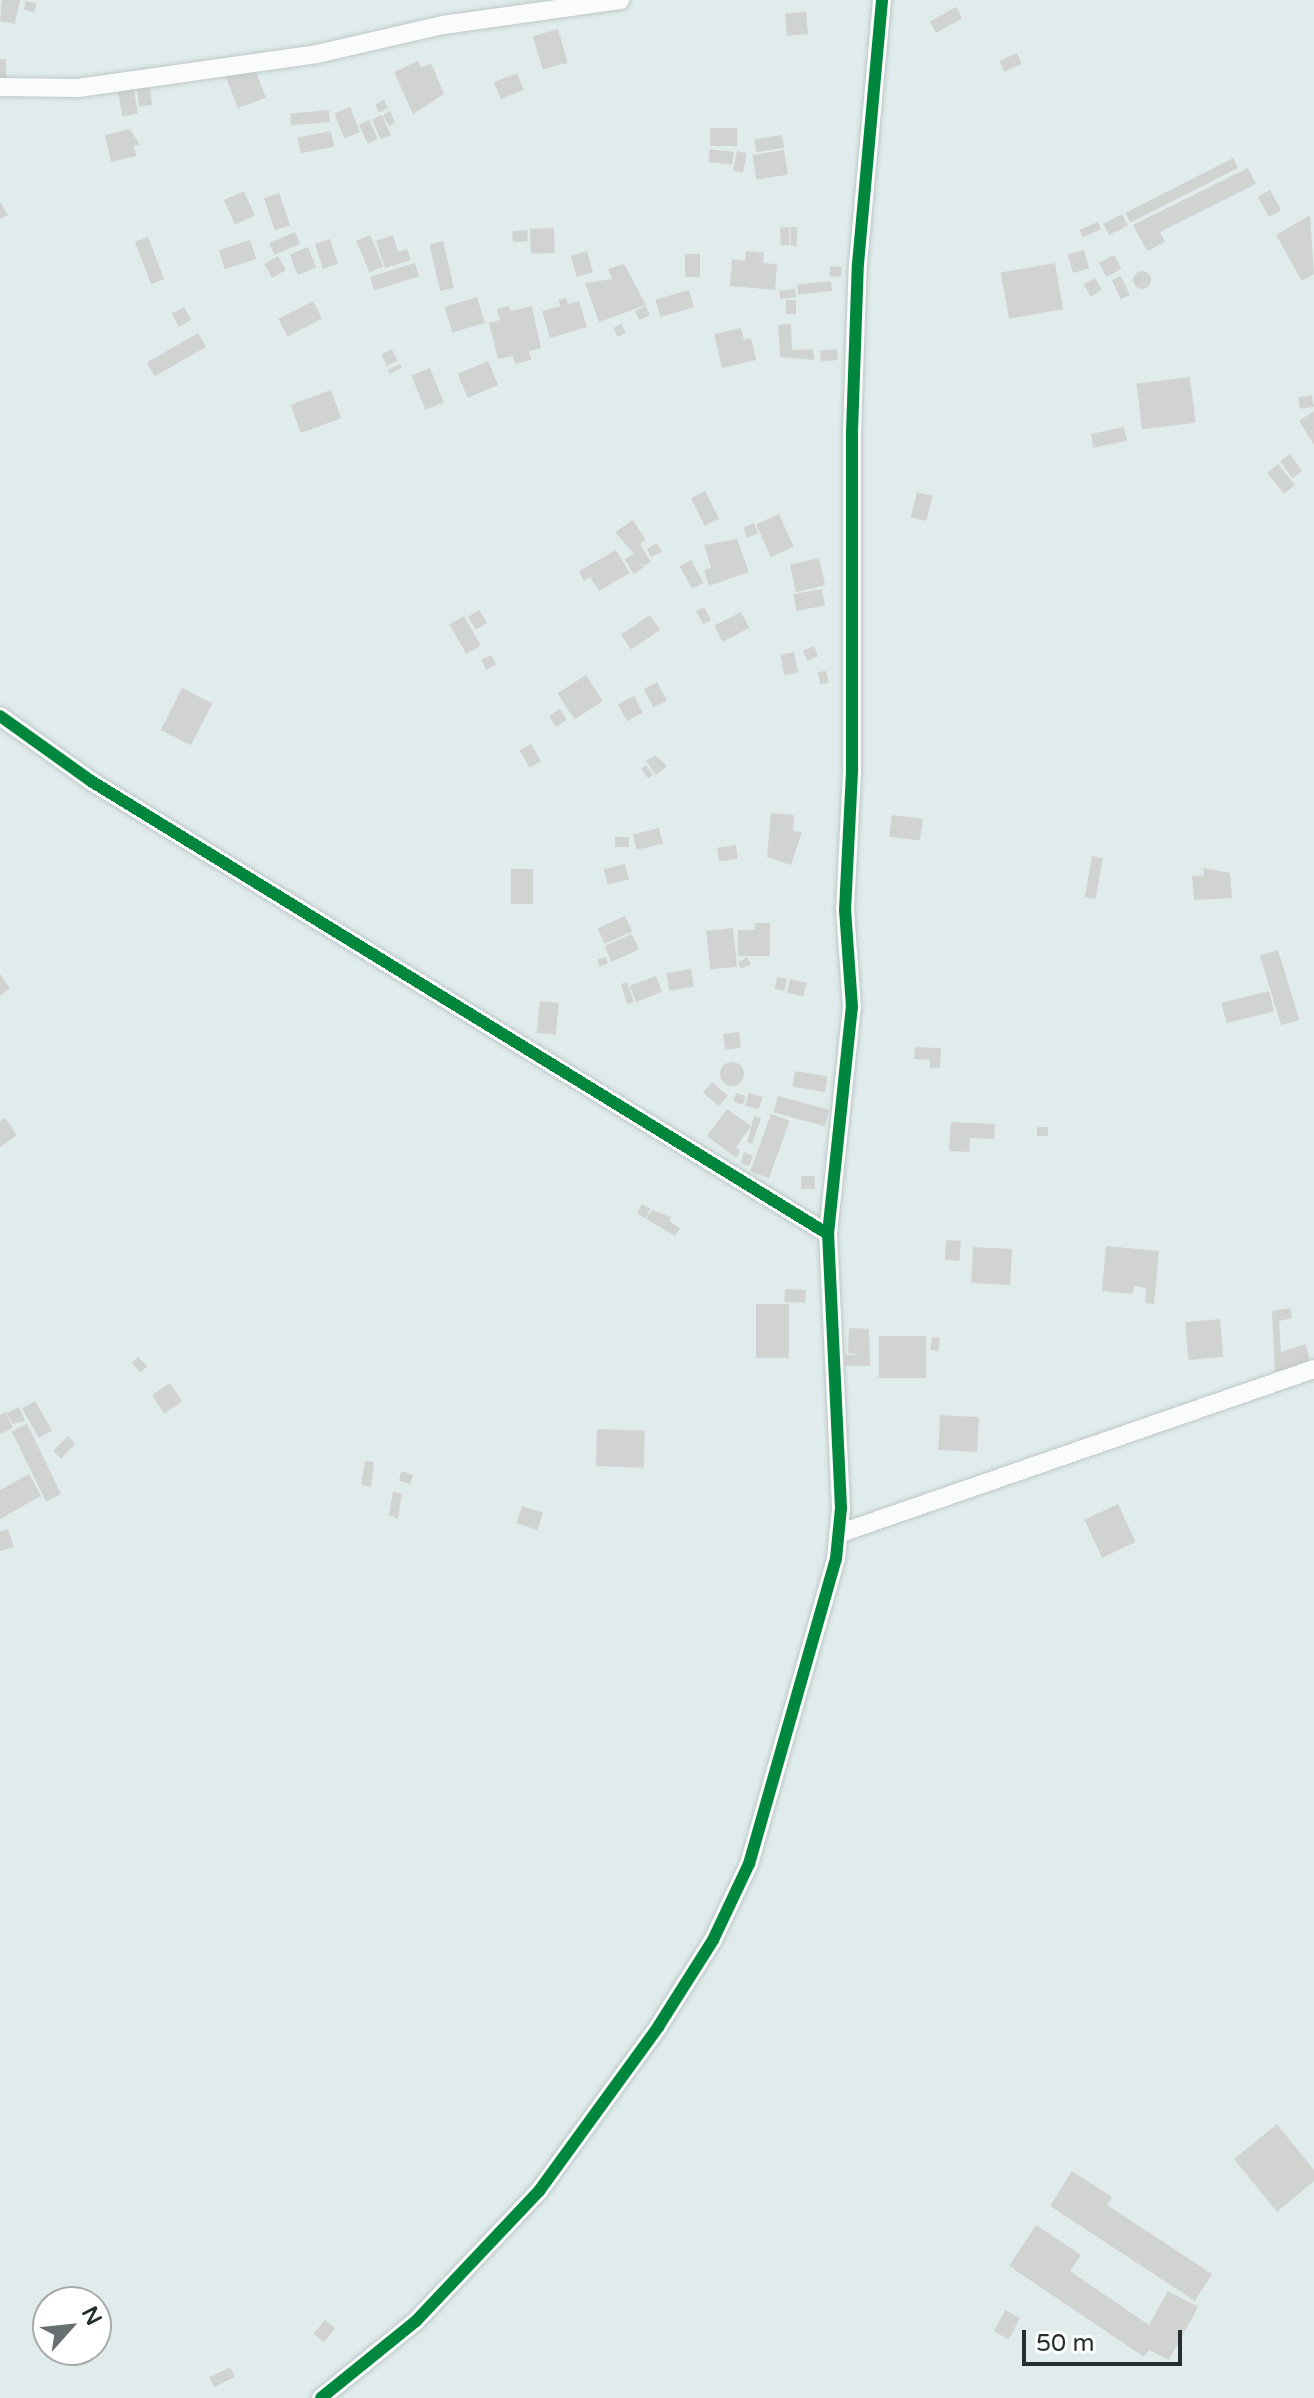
<!DOCTYPE html>
<style>
body{margin:0}
#map{position:relative;width:1314px;height:2398px;overflow:hidden;background:#e0ecec;font-family:"Varela Round",sans-serif}
div>[style]{position:absolute}
[style*='--x']{left:calc(var(--x)*1px);top:calc(var(--y)*1px);width:calc(var(--w)*1px);rotate:calc(var(--a)*1deg)}
.building>*{inset:0;background:#d1d3d1;transform-origin:0 0}
.round{border-radius:50%}
.roads{filter:drop-shadow(0 0 2px #bec7c7) drop-shadow(0 0 2px #bec7c7)}
.minor>*{height:18px;margin:-9px;padding:0 9px;transform-origin:9px;border-radius:9px;background:#fafcfc}
.cycleway>*{height:12px;margin:-6px;padding:0 6px;transform-origin:6px;border-radius:6px;background:#00873e}
span{translate:-50% -50%;white-space:nowrap;text-align:center;line-height:1.15;-webkit-text-stroke:7px #fff;paint-order:stroke}
.north{position:absolute;left:32px;top:2286px;width:80px;height:80px;box-sizing:border-box;background:#fff;border:2px solid #a8abab;border-radius:50%;rotate:63deg;font-size:22px;font-weight:700;line-height:32px;text-align:center;color:#252e2e}
.north::after{content:'';display:block;margin:auto;width:28px;height:36px;background:#667070;clip-path:polygon(50% 0,100% 100%,50% 72%,0 100%)}
.scale{position:absolute;left:1022px;top:2330px;width:160px;height:36px;box-sizing:border-box;border:4px solid #252e2e;border-top:0;padding-left:10px;font-size:24px;line-height:28px;white-space:nowrap;color:#252e2e;-webkit-text-stroke:6px #fff;paint-order:stroke}
</style>
<div id="map">
<div class="building">
<div style="clip-path:polygon(2px 0,20px 0,15px 24px,0 21px)"></div>
<div style="left:26px;top:1px;width:11px;height:9px;rotate:15deg"></div>
<div style="left:956px;top:7px;width:13px;height:30px;rotate:61deg"></div>
<div style="left:806px;top:12px;width:22px;height:21px;rotate:85deg"></div>
<div style="left:558px;top:29px;width:35px;height:26px;rotate:74deg"></div>
<div style="left:1017px;top:53px;width:12px;height:19px;rotate:66deg"></div>
<div style="left:0;top:59px;width:6px;height:19px"></div>
<div style="clip-path:polygon(418px 61px,421px 68px,431px 63px,444px 94px,413px 114px,394px 72px)"></div>
<div style="left:253px;top:64px;width:36px;height:30px;rotate:69deg"></div>
<div style="left:517px;top:73px;width:18px;height:25px;rotate:68deg"></div>
<div style="left:149px;top:83px;width:22px;height:13px;rotate:82deg"></div>
<div style="left:133px;top:85px;width:29px;height:16px;rotate:80deg"></div>
<div style="left:384px;top:100px;width:9px;height:10px;rotate:63deg"></div>
<div style="left:350px;top:107px;width:27px;height:17px;rotate:68deg"></div>
<div style="left:329px;top:110px;width:12px;height:39px;rotate:85deg"></div>
<div style="clip-path:polygon(390px 111px,395px 123px,389px 126px,383px 115px)"></div>
<div style="left:382px;top:115px;width:22px;height:11px;rotate:66deg"></div>
<div style="left:369px;top:120px;width:21px;height:11px;rotate:65deg"></div>
<div style="left:710px;top:128px;width:27px;height:18px"></div>
<div style="clip-path:polygon(130px 129px,140px 145px,134px 146px,136px 156px,111px 162px,105px 135px)"></div>
<div style="left:331px;top:131px;width:16px;height:34px;rotate:79deg"></div>
<div style="left:782px;top:135px;width:13px;height:28px;rotate:81deg"></div>
<div style="left:710px;top:149px;width:24px;height:13px;rotate:7deg"></div>
<div style="left:784px;top:150px;width:25px;height:32px;rotate:81deg"></div>
<div style="left:737px;top:151px;width:10px;height:20px;rotate:11deg"></div>
<div style="left:1233px;top:158px;width:11px;height:121px;rotate:63deg"></div>
<div style="clip-path:polygon(1248px 168px,1256px 184px,1160px 232px,1165px 242px,1147px 251px,1133px 225px)"></div>
<div style="left:1270px;top:190px;width:23px;height:14px;rotate:61deg"></div>
<div style="left:244px;top:191px;width:27px;height:22px;rotate:66deg"></div>
<div style="left:279px;top:193px;width:34px;height:16px;rotate:71deg"></div>
<div style="clip-path:polygon(0 202px,8px 215px,0 219px)"></div>
<div style="left:1122px;top:214px;width:13px;height:21px;rotate:63deg"></div>
<div style="clip-path:polygon(1310px 215px,1314px 274px,1302px 281px,1276px 235px)"></div>
<div style="left:1098px;top:222px;width:8px;height:20px;rotate:67deg"></div>
<div style="left:789px;top:227px;width:18px;height:9px;rotate:87deg"></div>
<div style="clip-path:polygon(790px 227px,797px 227px,797px 246px,791px 246px)"></div>
<div style="left:554px;top:228px;width:25px;height:24px;rotate:88deg"></div>
<div style="left:527px;top:230px;width:11px;height:15px;rotate:85deg"></div>
<div style="left:295px;top:232px;width:13px;height:28px;rotate:67deg"></div>
<div style="left:370px;top:235px;width:34px;height:15px;rotate:67deg"></div>
<div style="clip-path:polygon(393px 235px,398px 252px,407px 249px,411px 260px,385px 268px,376px 241px)"></div>
<div style="left:148px;top:237px;width:45px;height:14px;rotate:69deg"></div>
<div style="left:330px;top:239px;width:26px;height:16px;rotate:72deg"></div>
<div style="left:250px;top:240px;width:20px;height:33px;rotate:72deg"></div>
<div style="left:443px;top:241px;width:48px;height:14px;rotate:77deg"></div>
<div style="left:308px;top:247px;width:22px;height:20px;rotate:68deg"></div>
<div style="left:1084px;top:250px;width:19px;height:17px;rotate:74deg"></div>
<div style="left:587px;top:251px;width:22px;height:17px;rotate:74deg"></div>
<div style="clip-path:polygon(746px 251px,764px 253px,763px 263px,777px 264px,775px 290px,730px 286px,732px 259px,745px 261px)"></div>
<div style="left:685px;top:254px;width:15px;height:23px"></div>
<div style="left:1114px;top:255px;width:16px;height:17px;rotate:63deg"></div>
<div style="left:278px;top:256px;width:16px;height:16px;rotate:60deg"></div>
<div style="left:415px;top:263px;width:14px;height:47px;rotate:73deg"></div>
<div style="left:1055px;top:263px;width:47px;height:55px;rotate:80deg"></div>
<div style="clip-path:polygon(624px 264px,646px 305px,599px 322px,585px 283px,612px 279px,608px 269px)"></div>
<div style="left:830px;top:266px;width:12px;height:10px;rotate:5deg"></div>
<div class="round" style="left:1133px;top:271px;width:18px;height:18px"></div>
<div style="left:1121px;top:276px;width:21px;height:10px;rotate:65deg"></div>
<div style="left:1095px;top:278px;width:14px;height:13px;rotate:60deg"></div>
<div style="left:831px;top:281px;width:10px;height:34px;rotate:84deg"></div>
<div style="left:795px;top:289px;width:8px;height:16px;rotate:83deg"></div>
<div style="left:689px;top:290px;width:18px;height:35px;rotate:74deg"></div>
<div style="left:477px;top:297px;width:27px;height:34px;rotate:73deg"></div>
<div style="clip-path:polygon(566px 298px,568px 304px,579px 301px,587px 327px,550px 338px,542px 311px,561px 306px,558px 300px)"></div>
<div style="left:786px;top:300px;width:10px;height:14px"></div>
<div style="left:313px;top:301px;width:20px;height:39px;rotate:63deg"></div>
<div style="clip-path:polygon(509px 306px,510px 311px,532px 306px,541px 348px,529px 351px,531px 360px,515px 364px,513px 356px,498px 359px,489px 323px,500px 320px,497px 309px)"></div>
<div style="left:646px;top:306px;width:10px;height:12px;rotate:66deg"></div>
<div style="left:184px;top:307px;width:15px;height:14px;rotate:62deg"></div>
<div style="left:621px;top:324px;width:10px;height:9px;rotate:61deg"></div>
<div style="clip-path:polygon(791px 324px,792px 350px,813px 349px,814px 360px,780px 357px,778px 325px)"></div>
<div style="clip-path:polygon(741px 328px,744px 340px,751px 338px,756px 360px,722px 368px,714px 334px)"></div>
<div style="left:198px;top:333px;width:16px;height:59px;rotate:60deg"></div>
<div style="left:392px;top:349px;width:13px;height:12px;rotate:63deg"></div>
<div style="left:837px;top:349px;width:11px;height:17px;rotate:85deg"></div>
<div style="left:488px;top:361px;width:26px;height:33px;rotate:67deg"></div>
<div style="left:400px;top:364px;width:4px;height:14px;rotate:63deg"></div>
<div style="left:430px;top:368px;width:37px;height:20px;rotate:68deg"></div>
<div style="left:1190px;top:377px;width:46px;height:54px;rotate:83deg"></div>
<div style="left:331px;top:390px;width:30px;height:43px;rotate:70deg"></div>
<div style="left:1312px;top:395px;width:12px;height:14px;rotate:81deg"></div>
<div style="clip-path:polygon(1314px 411px,1314px 445px,1299px 421px)"></div>
<div style="left:1124px;top:427px;width:14px;height:34px;rotate:78deg"></div>
<div style="left:1290px;top:454px;width:21px;height:12px;rotate:55deg"></div>
<div style="left:1278px;top:464px;width:27px;height:14px;rotate:51deg"></div>
<div style="left:705px;top:491px;width:31px;height:16px;rotate:63deg"></div>
<div style="left:917px;top:492px;width:16px;height:26px;rotate:14deg"></div>
<div style="left:779px;top:514px;width:36px;height:25px;rotate:66deg"></div>
<div style="clip-path:polygon(633px 520px,646px 540px,640px 544px,651px 562px,644px 566px,615px 532px)"></div>
<div style="left:754px;top:523px;width:11px;height:12px;rotate:68deg"></div>
<div style="clip-path:polygon(737px 539px,749px 572px,709px 586px,704px 570px,711px 568px,704px 545px)"></div>
<div style="clip-path:polygon(657px 543px,662px 552px,651px 557px,647px 549px)"></div>
<div style="clip-path:polygon(616px 550px,630px 573px,599px 591px,590px 577px,584px 581px,579px 571px)"></div>
<div style="left:635px;top:553px;width:17px;height:12px;rotate:59deg"></div>
<div style="left:819px;top:558px;width:28px;height:30px;rotate:77deg"></div>
<div style="left:691px;top:560px;width:26px;height:13px;rotate:61deg"></div>
<div style="left:822px;top:589px;width:17px;height:29px;rotate:80deg"></div>
<div style="left:704px;top:607px;width:15px;height:9px;rotate:62deg"></div>
<div style="left:479px;top:610px;width:15px;height:13px;rotate:58deg"></div>
<div style="left:741px;top:612px;width:18px;height:30px;rotate:63deg"></div>
<div style="left:650px;top:615px;width:18px;height:35px;rotate:56deg"></div>
<div style="left:464px;top:616px;width:34px;height:17px;rotate:60deg"></div>
<div style="left:814px;top:646px;width:11px;height:12px;rotate:68deg"></div>
<div style="left:794px;top:652px;width:21px;height:14px;rotate:79deg"></div>
<div style="left:491px;top:655px;width:11px;height:11px;rotate:63deg"></div>
<div style="clip-path:polygon(826px 671px,829px 683px,820px 684px,818px 672px)"></div>
<div style="left:586px;top:675px;width:31px;height:34px;rotate:57deg"></div>
<div style="left:657px;top:682px;width:21px;height:15px;rotate:62deg"></div>
<div style="left:182px;top:688px;width:34px;height:47px;rotate:27deg"></div>
<div style="left:634px;top:696px;width:19px;height:18px;rotate:62deg"></div>
<div style="left:560px;top:709px;width:13px;height:13px;rotate:58deg"></div>
<div style="left:531px;top:744px;width:20px;height:13px;rotate:60deg"></div>
<div style="clip-path:polygon(655px 755px,667px 766px,656px 775px,646px 761px)"></div>
<div style="left:646px;top:765px;width:12px;height:6px;rotate:55deg"></div>
<div style="clip-path:polygon(771px 813px,794px 815px,793px 831px,802px 832px,791px 865px,767px 857px)"></div>
<div style="left:892px;top:815px;width:31px;height:22px;rotate:7deg"></div>
<div style="left:659px;top:828px;width:16px;height:27px;rotate:76deg"></div>
<div style="left:615px;top:837px;width:14px;height:10px"></div>
<div style="left:736px;top:845px;width:14px;height:19px;rotate:82deg"></div>
<div style="left:1092px;top:856px;width:11px;height:42px;rotate:10deg"></div>
<div style="left:625px;top:864px;width:16px;height:22px;rotate:76deg"></div>
<div style="clip-path:polygon(1203px 868px,1230px 873px,1232px 898px,1194px 900px,1192px 876px,1204px 875px)"></div>
<div style="left:533px;top:869px;width:35px;height:22px;rotate:90deg"></div>
<div style="left:625px;top:916px;width:17px;height:30px;rotate:66deg"></div>
<div style="clip-path:polygon(755px 923px,770px 923px,770px 956px,738px 956px,738px 930px,755px 930px)"></div>
<div style="left:733px;top:928px;width:39px;height:27px;rotate:84deg"></div>
<div style="left:632px;top:934px;width:17px;height:30px;rotate:66deg"></div>
<div style="left:1278px;top:950px;width:73px;height:19px;rotate:73deg"></div>
<div style="left:606px;top:957px;width:7px;height:9px;rotate:74deg"></div>
<div style="clip-path:polygon(747px 957px,751px 964px,741px 969px,738px 963px)"></div>
<div style="left:691px;top:969px;width:18px;height:25px;rotate:81deg"></div>
<div style="clip-path:polygon(0 974px,10px 988px,0 996px)"></div>
<div style="left:656px;top:976px;width:17px;height:28px;rotate:69deg"></div>
<div style="left:777px;top:977px;width:10px;height:12px;rotate:11deg"></div>
<div style="left:790px;top:979px;width:17px;height:14px;rotate:13deg"></div>
<div style="clip-path:polygon(627px 982px,634px 1002px,627px 1004px,621px 984px)"></div>
<div style="left:1269px;top:991px;width:21px;height:49px;rotate:76deg"></div>
<div style="left:540px;top:1001px;width:19px;height:32px;rotate:6deg"></div>
<div style="left:739px;top:1032px;width:16px;height:16px;rotate:83deg"></div>
<div style="clip-path:polygon(915px 1047px,941px 1048px,940px 1068px,930px 1068px,930px 1060px,914px 1059px)"></div>
<div class="round" style="left:720px;top:1062px;width:24px;height:24px"></div>
<div style="left:795px;top:1071px;width:33px;height:16px;rotate:9deg"></div>
<div style="left:712px;top:1082px;width:21px;height:14px;rotate:41deg"></div>
<div style="left:736px;top:1093px;width:10px;height:9px;rotate:17deg"></div>
<div style="left:749px;top:1093px;width:14px;height:13px;rotate:17deg"></div>
<div style="left:778px;top:1096px;width:53px;height:17px;rotate:15deg"></div>
<div style="clip-path:polygon(727px 1109px,751px 1126px,736px 1147px,740px 1150px,736px 1158px,707px 1136px)"></div>
<div style="left:771px;top:1114px;width:20px;height:61px;rotate:20deg"></div>
<div style="clip-path:polygon(754px 1116px,761px 1118px,752px 1144px,747px 1142px)"></div>
<div style="clip-path:polygon(5px 1118px,17px 1135px,0 1147px,0 1121px)"></div>
<div style="clip-path:polygon(951px 1122px,995px 1124px,994px 1139px,970px 1138px,969px 1152px,949px 1151px)"></div>
<div style="left:1048px;top:1127px;width:9px;height:11px;rotate:90deg"></div>
<div style="clip-path:polygon(744px 1152px,753px 1156px,749px 1166px,741px 1163px)"></div>
<div style="left:801px;top:1176px;width:14px;height:13px"></div>
<div style="left:642px;top:1204px;width:10px;height:11px;rotate:29deg"></div>
<div style="clip-path:polygon(652px 1210px,671px 1217px,669px 1221px,680px 1228px,675px 1236px,646px 1219px)"></div>
<div style="left:946px;top:1240px;width:15px;height:20px;rotate:4deg"></div>
<div style="clip-path:polygon(1106px 1246px,1159px 1251px,1154px 1304px,1145px 1303px,1146px 1288px,1134px 1286px,1133px 1294px,1102px 1291px)"></div>
<div style="left:973px;top:1247px;width:39px;height:36px;rotate:3deg"></div>
<div style="left:785px;top:1289px;width:21px;height:13px;rotate:3deg"></div>
<div style="left:756px;top:1304px;width:33px;height:54px"></div>
<div style="clip-path:polygon(1290px 1308px,1292px 1318px,1279px 1321px,1281px 1352px,1306px 1344px,1310px 1362px,1275px 1372px,1272px 1311px)"></div>
<div style="left:1220px;top:1319px;width:38px;height:35px;rotate:85deg"></div>
<div style="clip-path:polygon(849px 1328px,869px 1329px,870px 1366px,845px 1366px,845px 1355px,861px 1355px,848px 1353px)"></div>
<div style="left:879px;top:1336px;width:47px;height:42px"></div>
<div style="left:932px;top:1337px;width:8px;height:13px;rotate:7deg"></div>
<div style="left:138px;top:1357px;width:13px;height:9px;rotate:45deg"></div>
<div style="left:170px;top:1383px;width:22px;height:22px;rotate:56deg"></div>
<div style="left:35px;top:1401px;width:34px;height:15px;rotate:60deg"></div>
<div style="clip-path:polygon(19px 1407px,25px 1421px,13px 1424px,7px 1413px)"></div>
<div style="clip-path:polygon(6px 1412px,13px 1428px,0 1434px,0 1415px)"></div>
<div style="left:940px;top:1415px;width:39px;height:35px;rotate:3deg"></div>
<div style="left:27px;top:1424px;width:78px;height:17px;rotate:64deg"></div>
<div style="left:597px;top:1429px;width:48px;height:37px;rotate:2deg"></div>
<div style="left:68px;top:1436px;width:11px;height:21px;rotate:45deg"></div>
<div style="clip-path:polygon(365px 1461px,374px 1462px,371px 1487px,361px 1485px)"></div>
<div style="clip-path:polygon(401px 1471px,413px 1475px,410px 1484px,399px 1481px)"></div>
<div style="clip-path:polygon(29px 1474px,41px 1496px,0 1519px,0 1490px)"></div>
<div style="clip-path:polygon(393px 1492px,402px 1494px,398px 1519px,389px 1515px)"></div>
<div style="left:1118px;top:1504px;width:42px;height:37px;rotate:65deg"></div>
<div style="left:522px;top:1506px;width:22px;height:18px;rotate:18deg"></div>
<div style="clip-path:polygon(8px 1529px,14px 1547px,0 1551px,0 1532px)"></div>
<div style="clip-path:polygon(1277px 2124px,1314px 2170px,1314px 2181px,1277px 2212px,1234px 2159px)"></div>
<div style="clip-path:polygon(1072px 2171px,1112px 2197px,1107px 2205px,1212px 2274px,1195px 2301px,1050px 2206px)"></div>
<div style="clip-path:polygon(1036px 2225px,1081px 2255px,1070px 2271px,1149px 2325px,1168px 2291px,1198px 2307px,1169px 2360px,1149px 2350px,1144px 2357px,1009px 2266px)"></div>
<div style="left:1005px;top:2310px;width:17px;height:24px;rotate:28deg"></div>
<div style="left:325px;top:2320px;width:13px;height:18px;rotate:39deg"></div>
<div style="left:230px;top:2367px;width:11px;height:23px;rotate:63deg"></div>
</div>
<div class="roads">
<div class="minor">
<div style="--x:0;--y:87;--w:78;--a:0.7"></div>
<div style="--x:78;--y:88;--w:241;--a:-8.1"></div>
<div style="--x:317;--y:54;--w:129;--a:-13"></div>
<div style="--x:443;--y:25;--w:179;--a:-8"></div>
<div style="--x:0;--y:716;--w:112;--a:35.5"></div>
<div style="--x:91;--y:781;--w:865;--a:31.58"></div>
<div style="--x:838;--y:1534;--w:504;--a:-19.12"></div>
<div style="--x:321;--y:2398;--w:122;--a:-39"></div>
<div style="--x:416;--y:2321;--w:179;--a:-46.6"></div>
<div style="--x:539;--y:2191;--w:203;--a:-54"></div>
<div style="--x:658;--y:2027;--w:103;--a:-57.7"></div>
<div style="--x:713;--y:1940;--w:84;--a:-64.7"></div>
<div style="--x:749;--y:1864;--w:317;--a:-74.1"></div>
<div style="--x:836;--y:1559;--w:51;--a:-84.4"></div>
<div style="--x:841;--y:1508;--w:274;--a:-92.7"></div>
<div style="--x:828;--y:1234;--w:228;--a:-84"></div>
<div style="--x:852;--y:1007;--w:97;--a:-94.1"></div>
<div style="--x:845;--y:910;--w:140;--a:-87.1"></div>
<div style="--x:852;--y:770;--w:338;--a:-90"></div>
<div style="--x:852;--y:432;--w:168;--a:-88"></div>
<div style="--x:858;--y:264;--w:265;--a:-84.8"></div>
</div>
</div>
<div class="cycleway">
<div style="--x:0;--y:716;--w:112;--a:35.5"></div>
<div style="--x:91;--y:781;--w:865;--a:31.58"></div>
<div style="--x:321;--y:2398;--w:122;--a:-39"></div>
<div style="--x:416;--y:2321;--w:179;--a:-46.6"></div>
<div style="--x:539;--y:2191;--w:203;--a:-54"></div>
<div style="--x:658;--y:2027;--w:103;--a:-57.7"></div>
<div style="--x:713;--y:1940;--w:84;--a:-64.7"></div>
<div style="--x:749;--y:1864;--w:317;--a:-74.1"></div>
<div style="--x:836;--y:1559;--w:51;--a:-84.4"></div>
<div style="--x:841;--y:1508;--w:274;--a:-92.7"></div>
<div style="--x:828;--y:1234;--w:228;--a:-84"></div>
<div style="--x:852;--y:1007;--w:97;--a:-94.1"></div>
<div style="--x:845;--y:910;--w:140;--a:-87.1"></div>
<div style="--x:852;--y:770;--w:338;--a:-90"></div>
<div style="--x:852;--y:432;--w:168;--a:-88"></div>
<div style="--x:858;--y:264;--w:265;--a:-84.8"></div>
</div>
<div class="north">N</div>
<div class="scale">50 m</div>
</div>
